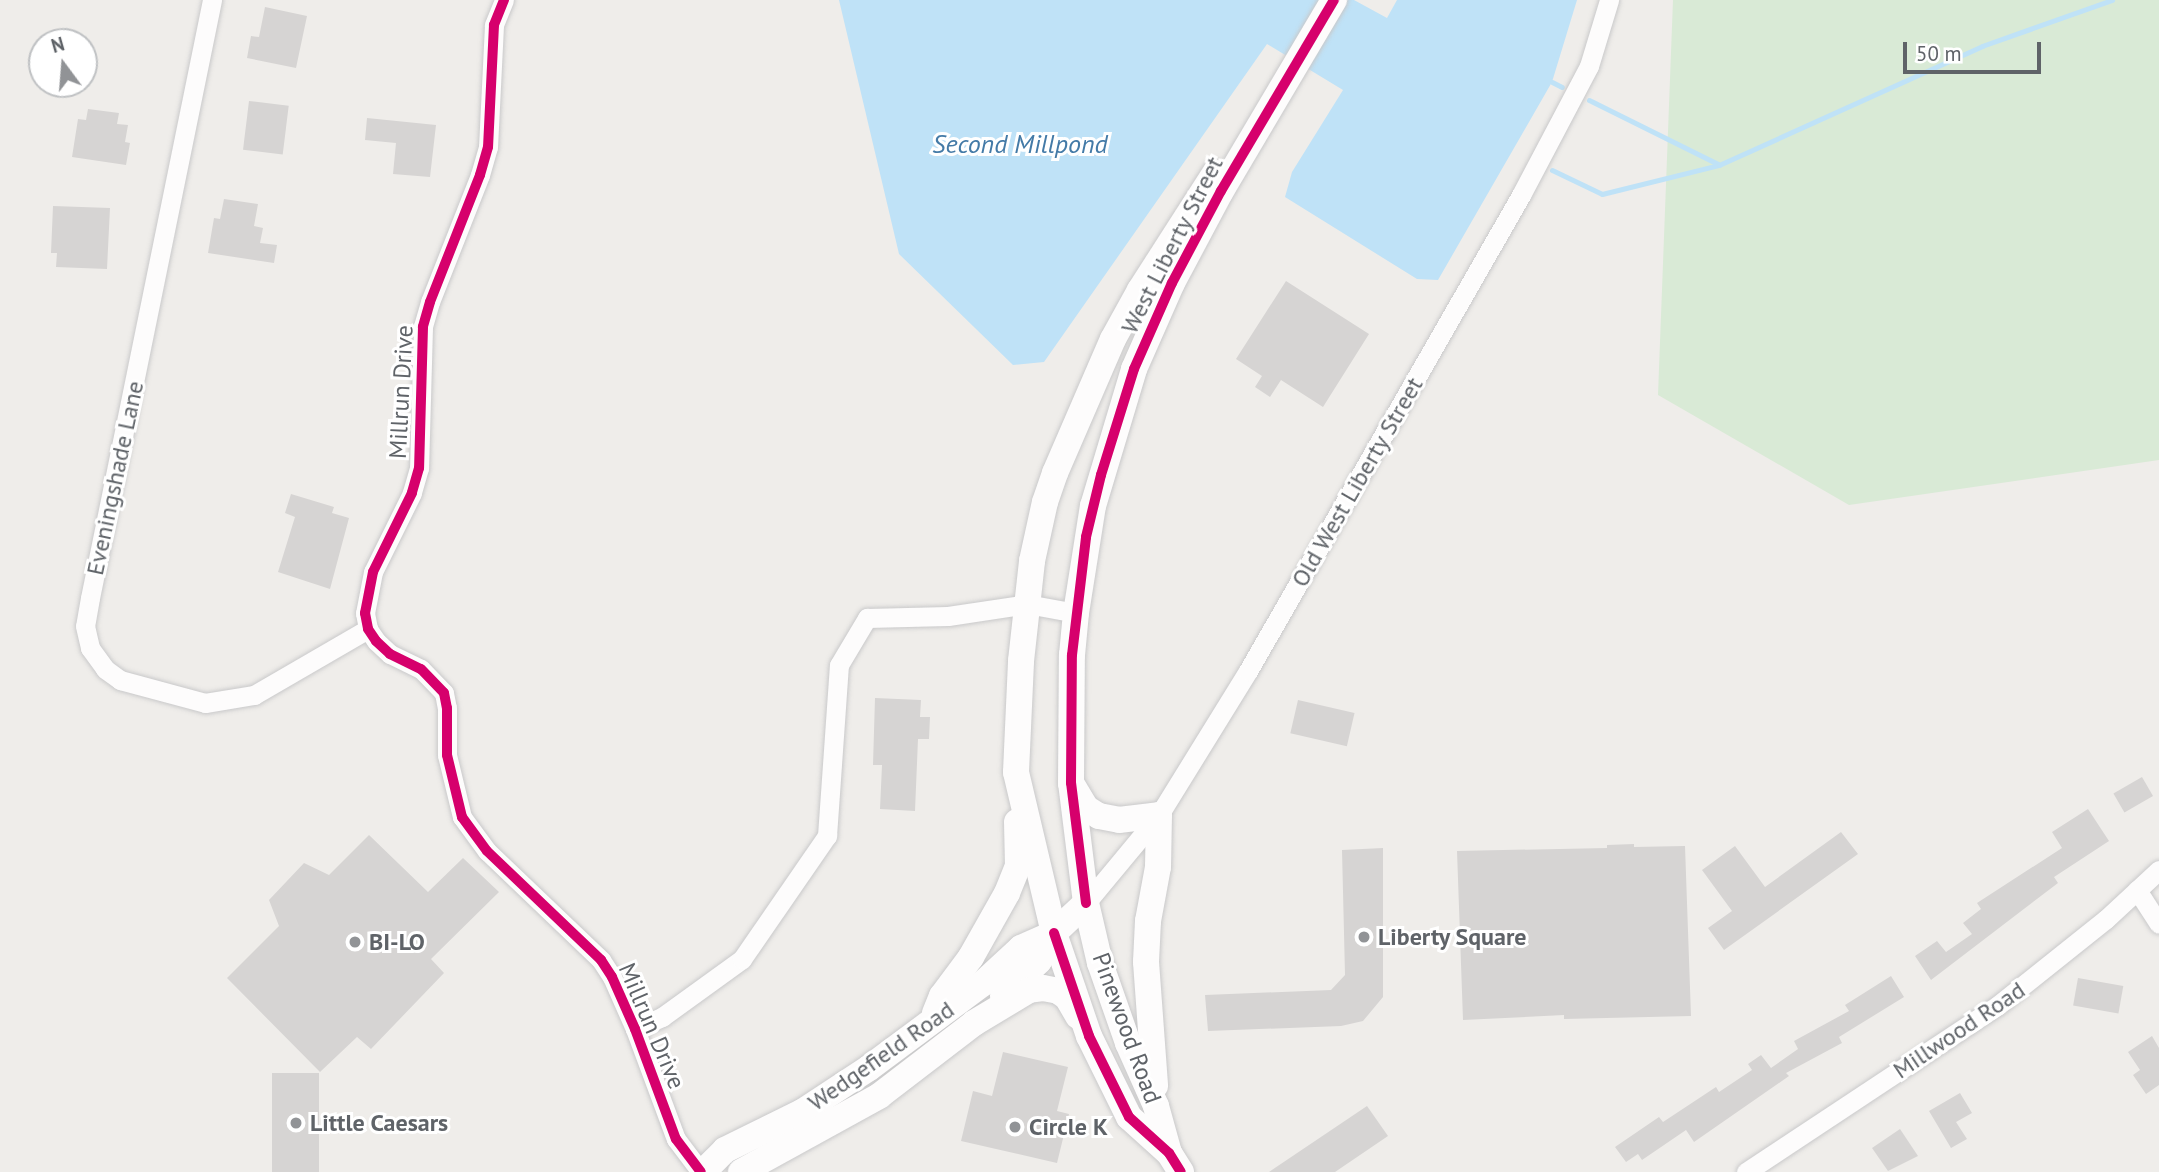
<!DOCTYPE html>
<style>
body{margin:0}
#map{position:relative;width:2159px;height:1172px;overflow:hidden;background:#efedea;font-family:"PT Sans",sans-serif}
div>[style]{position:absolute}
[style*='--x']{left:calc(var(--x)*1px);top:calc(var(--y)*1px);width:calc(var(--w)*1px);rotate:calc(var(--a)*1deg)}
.green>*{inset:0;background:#d9ead6}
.water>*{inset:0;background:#bfe2f7}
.stream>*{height:5px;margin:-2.5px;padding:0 2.5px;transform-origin:2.5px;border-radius:2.5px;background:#bfe2f7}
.building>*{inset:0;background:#d6d4d3;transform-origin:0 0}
.roads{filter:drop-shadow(0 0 2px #c9c9ca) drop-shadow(0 0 2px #c9c9ca)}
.minor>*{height:19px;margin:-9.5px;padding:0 9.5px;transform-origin:9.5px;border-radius:9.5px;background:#fdfcfc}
.secondary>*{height:26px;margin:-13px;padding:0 13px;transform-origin:13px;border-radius:13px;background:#fdfcfc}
.cycleway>*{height:10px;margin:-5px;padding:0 5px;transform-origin:5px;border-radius:5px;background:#d6006c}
.dots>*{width:19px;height:19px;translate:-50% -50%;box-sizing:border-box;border:4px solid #fff;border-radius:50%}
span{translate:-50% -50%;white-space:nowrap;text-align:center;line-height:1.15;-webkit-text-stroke:6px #fff;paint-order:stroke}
.street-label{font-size:24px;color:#5f6368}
.poi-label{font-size:24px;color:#5f6368;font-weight:700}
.left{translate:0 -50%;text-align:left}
.water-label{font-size:26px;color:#437aa7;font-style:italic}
.north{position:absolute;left:28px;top:28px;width:70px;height:70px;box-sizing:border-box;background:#fff;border:2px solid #bfc1c3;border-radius:50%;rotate:344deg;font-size:19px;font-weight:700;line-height:28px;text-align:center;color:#5f6368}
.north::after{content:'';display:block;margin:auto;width:24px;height:32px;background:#919396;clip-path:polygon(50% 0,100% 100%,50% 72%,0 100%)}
.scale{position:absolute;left:1903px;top:42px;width:138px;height:32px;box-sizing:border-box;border:4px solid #5f6368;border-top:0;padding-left:9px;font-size:21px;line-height:24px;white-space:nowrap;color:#5f6368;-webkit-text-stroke:5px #fff;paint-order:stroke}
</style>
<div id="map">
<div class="green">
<div style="clip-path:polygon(1673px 0,2159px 0,2159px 460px,1849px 505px,1658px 395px)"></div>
</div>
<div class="water">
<div style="clip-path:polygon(839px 0,1354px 0,1387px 18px,1397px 0,1577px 0,1552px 82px,1438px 280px,1417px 279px,1285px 197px,1292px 172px,1343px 90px,1267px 44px,1044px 362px,1013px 365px,899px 254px)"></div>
</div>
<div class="stream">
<div style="--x:1552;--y:82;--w:11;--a:27"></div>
<div style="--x:1589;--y:100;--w:144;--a:26.4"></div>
<div style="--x:1552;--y:170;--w:55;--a:25.6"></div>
<div style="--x:1602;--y:194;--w:121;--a:-13.9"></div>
<div style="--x:1719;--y:165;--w:289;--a:-24.3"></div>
<div style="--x:1982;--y:46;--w:138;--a:-19.5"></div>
</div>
<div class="building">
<div style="clip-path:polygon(265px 7px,307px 16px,296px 68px,247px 58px,251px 36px,259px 37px)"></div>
<div style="left:249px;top:101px;width:40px;height:49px;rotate:7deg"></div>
<div style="clip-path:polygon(88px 109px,119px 113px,117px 124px,128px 125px,125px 142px,130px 143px,126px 165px,72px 157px,78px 119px,86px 120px)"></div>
<div style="clip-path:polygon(367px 118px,436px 125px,430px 177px,393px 174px,396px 143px,365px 140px)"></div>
<div style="clip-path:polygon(224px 199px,258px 204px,254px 226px,263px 228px,260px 243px,277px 245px,274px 263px,208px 253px,214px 218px,220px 219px)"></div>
<div style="clip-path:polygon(53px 206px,110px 208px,107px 269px,56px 267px,57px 253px,51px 253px)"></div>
<div style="clip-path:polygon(1286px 281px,1369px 334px,1323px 407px,1281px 380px,1270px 397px,1255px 387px,1262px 376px,1236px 359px)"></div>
<div style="clip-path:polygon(291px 494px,334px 507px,332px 513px,349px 518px,330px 589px,278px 572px,295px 517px,285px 513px)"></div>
<div style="clip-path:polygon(875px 698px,921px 700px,920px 717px,930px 717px,929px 739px,918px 739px,915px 811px,880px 809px,882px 765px,873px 765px)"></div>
<div style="left:1298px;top:700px;width:58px;height:34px;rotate:13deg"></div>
<div style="left:2142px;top:777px;width:22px;height:33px;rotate:60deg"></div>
<div style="clip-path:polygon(2088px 809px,2109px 841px,2054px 877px,2058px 883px,1931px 980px,1915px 956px,1937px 941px,1946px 952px,1972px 934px,1963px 923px,1981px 909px,1977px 903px,2062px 848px,2052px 832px)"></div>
<div style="clip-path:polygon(1841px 832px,1858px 854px,1724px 950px,1708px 928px,1732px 911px,1702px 870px,1735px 846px,1765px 887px)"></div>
<div style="clip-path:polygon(369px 835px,428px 892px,463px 858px,499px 892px,431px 959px,444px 973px,371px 1049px,357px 1037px,320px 1072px,227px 978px,279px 926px,269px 900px,304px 863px,329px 875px)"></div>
<div style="clip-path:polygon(1634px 844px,1634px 847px,1685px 846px,1691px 1016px,1564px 1019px,1564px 1015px,1463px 1020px,1457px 851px,1607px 848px,1607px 845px)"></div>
<div style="clip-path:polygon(1383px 848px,1383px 997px,1363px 1021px,1341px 1026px,1208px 1031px,1205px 995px,1331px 990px,1345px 975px,1342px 850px)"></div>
<div style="clip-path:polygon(1891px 976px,1904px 997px,1839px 1037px,1842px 1043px,1786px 1073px,1789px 1076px,1694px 1142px,1686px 1130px,1642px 1160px,1638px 1154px,1626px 1162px,1615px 1147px,1659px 1117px,1663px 1122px,1716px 1087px,1719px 1092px,1752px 1070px,1748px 1064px,1761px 1055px,1771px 1068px,1798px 1049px,1794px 1041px,1849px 1011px,1845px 1005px)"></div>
<div style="left:2078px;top:978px;width:46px;height:28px;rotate:10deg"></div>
<div style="clip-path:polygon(2152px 1036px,2159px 1048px,2159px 1085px,2146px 1094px,2133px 1075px,2140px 1070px,2128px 1052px)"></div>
<div style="clip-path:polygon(1003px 1052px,1068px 1067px,1057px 1111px,1069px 1114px,1057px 1163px,961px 1141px,973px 1091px,992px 1096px)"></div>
<div style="left:272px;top:1073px;width:47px;height:99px"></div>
<div style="clip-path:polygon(1960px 1093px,1972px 1113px,1956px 1122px,1967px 1139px,1951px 1148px,1929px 1111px)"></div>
<div style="clip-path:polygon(1367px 1106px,1388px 1136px,1335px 1172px,1269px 1172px)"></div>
<div style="clip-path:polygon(1900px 1129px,1918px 1156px,1888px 1171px,1872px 1148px)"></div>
</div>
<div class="roads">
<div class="minor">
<div style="--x:212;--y:0;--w:610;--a:101.53"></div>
<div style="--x:90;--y:598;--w:28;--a:100"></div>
<div style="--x:85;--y:626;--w:23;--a:77"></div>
<div style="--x:90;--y:648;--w:26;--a:54"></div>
<div style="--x:105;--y:669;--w:19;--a:36"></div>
<div style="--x:120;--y:680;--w:88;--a:15.1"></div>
<div style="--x:205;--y:703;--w:50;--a:-9.3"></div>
<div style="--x:254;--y:695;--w:132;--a:-30.1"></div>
<div style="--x:504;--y:0;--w:27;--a:112"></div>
<div style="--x:494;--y:25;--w:122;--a:92.8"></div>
<div style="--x:488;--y:147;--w:29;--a:106"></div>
<div style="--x:480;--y:175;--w:136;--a:111.5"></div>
<div style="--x:430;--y:302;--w:26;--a:106"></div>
<div style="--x:423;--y:327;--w:141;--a:91.6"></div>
<div style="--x:419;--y:468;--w:26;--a:106"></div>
<div style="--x:412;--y:493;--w:88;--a:116.3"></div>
<div style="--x:373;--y:572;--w:42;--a:101"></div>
<div style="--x:365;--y:613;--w:16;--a:79"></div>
<div style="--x:368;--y:629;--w:14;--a:56"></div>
<div style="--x:376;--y:641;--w:19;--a:43"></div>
<div style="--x:390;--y:654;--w:34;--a:26"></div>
<div style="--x:421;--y:669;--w:33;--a:46"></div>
<div style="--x:444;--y:693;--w:15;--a:79"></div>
<div style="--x:447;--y:708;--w:47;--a:90"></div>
<div style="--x:447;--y:755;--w:64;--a:76.4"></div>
<div style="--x:462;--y:817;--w:42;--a:53.7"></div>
<div style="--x:487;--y:851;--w:158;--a:43.7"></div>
<div style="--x:601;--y:960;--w:20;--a:57"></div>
<div style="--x:612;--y:977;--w:57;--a:66.1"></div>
<div style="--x:635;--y:1029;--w:117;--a:69.6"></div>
<div style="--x:676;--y:1139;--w:41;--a:52.9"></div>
<div style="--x:2137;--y:890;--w:40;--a:57.1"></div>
<div style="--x:1086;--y:903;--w:114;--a:-50.3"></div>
<div style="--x:1159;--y:815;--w:169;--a:-58.3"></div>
<div style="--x:1248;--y:671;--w:549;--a:-60.16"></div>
<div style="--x:1521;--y:195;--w:146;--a:-62.2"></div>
<div style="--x:1589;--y:66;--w:69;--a:-73.1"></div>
<div style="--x:635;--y:1029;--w:30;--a:-24"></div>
<div style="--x:662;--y:1017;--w:99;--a:-35.9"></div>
<div style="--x:742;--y:959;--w:150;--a:-55.4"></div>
<div style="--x:827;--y:836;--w:171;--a:-86"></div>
<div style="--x:839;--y:665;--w:55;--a:-59.2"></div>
<div style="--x:867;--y:618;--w:81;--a:-1.4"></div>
<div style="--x:948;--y:616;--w:80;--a:-8.6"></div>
<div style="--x:1027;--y:604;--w:50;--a:10.4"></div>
<div style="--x:1746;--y:1172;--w:301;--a:-33.5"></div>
<div style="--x:1997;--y:1006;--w:139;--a:-38.6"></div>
<div style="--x:2106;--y:919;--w:72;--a:-42.8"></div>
</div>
<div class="secondary">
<div style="--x:1071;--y:783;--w:29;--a:59"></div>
<div style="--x:1086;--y:808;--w:15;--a:32"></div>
<div style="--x:1099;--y:816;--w:20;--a:11"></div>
<div style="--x:1119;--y:820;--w:40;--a:-7.1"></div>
<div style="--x:1159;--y:815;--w:52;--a:91.1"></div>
<div style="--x:1158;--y:867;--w:55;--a:100.5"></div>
<div style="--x:1148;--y:921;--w:41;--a:92.8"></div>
<div style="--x:1146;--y:962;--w:124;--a:85.8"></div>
<div style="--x:1003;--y:996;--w:50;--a:-44.2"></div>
<div style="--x:1039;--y:961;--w:32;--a:-62"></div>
<div style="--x:1054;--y:933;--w:44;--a:-43.2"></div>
<div style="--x:935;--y:1013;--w:18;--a:-68"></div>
<div style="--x:942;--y:996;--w:49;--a:-53.4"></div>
<div style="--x:971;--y:957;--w:73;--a:-60.6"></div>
<div style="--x:1007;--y:893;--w:29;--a:-68"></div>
<div style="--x:1018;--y:866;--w:44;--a:-91.3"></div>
<div style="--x:1169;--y:1153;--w:54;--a:-138"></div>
<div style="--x:1129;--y:1117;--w:90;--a:-116.3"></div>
<div style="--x:1089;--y:1036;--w:109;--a:-108.8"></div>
<div style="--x:1054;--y:933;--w:165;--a:-103.3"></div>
<div style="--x:1016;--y:772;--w:111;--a:-87.4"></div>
<div style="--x:1021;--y:661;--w:101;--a:-83.7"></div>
<div style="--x:1032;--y:561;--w:60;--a:-77.6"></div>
<div style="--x:1045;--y:502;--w:31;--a:-71"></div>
<div style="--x:1055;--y:473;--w:146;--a:-66.6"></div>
<div style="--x:1113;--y:339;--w:56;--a:-61.1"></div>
<div style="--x:1140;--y:290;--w:139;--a:-57.3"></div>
<div style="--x:703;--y:1172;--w:31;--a:-45"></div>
<div style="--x:725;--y:1150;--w:86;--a:-26.3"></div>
<div style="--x:802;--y:1112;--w:80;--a:-33.3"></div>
<div style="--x:869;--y:1068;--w:141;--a:-36.6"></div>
<div style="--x:982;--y:984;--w:53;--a:-42.7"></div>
<div style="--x:1021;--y:948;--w:36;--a:-24"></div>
<div style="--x:741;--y:1172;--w:158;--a:-28.8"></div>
<div style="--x:879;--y:1096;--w:120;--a:-37.5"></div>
<div style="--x:974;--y:1023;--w:64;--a:-31"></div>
<div style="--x:1029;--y:990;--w:14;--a:-8"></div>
<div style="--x:1043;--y:988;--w:15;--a:11"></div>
<div style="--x:1058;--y:991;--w:11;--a:34"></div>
<div style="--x:1067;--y:997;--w:22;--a:60"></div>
<div style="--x:1181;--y:1172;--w:22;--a:-122"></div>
<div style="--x:1169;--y:1153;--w:49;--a:-105.5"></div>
<div style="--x:1156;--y:1106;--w:69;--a:-114"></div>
<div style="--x:1128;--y:1043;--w:85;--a:-109.3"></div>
<div style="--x:1100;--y:963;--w:62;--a:-103.1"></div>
<div style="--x:1086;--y:903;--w:121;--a:-97.1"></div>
<div style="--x:1071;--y:783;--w:128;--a:-89.6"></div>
<div style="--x:1072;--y:655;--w:42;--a:-84.6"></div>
<div style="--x:1076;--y:613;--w:108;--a:-81"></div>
<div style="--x:1093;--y:506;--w:143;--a:-73.3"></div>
<div style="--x:1134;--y:369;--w:94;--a:-66.2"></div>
<div style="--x:1172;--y:283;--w:104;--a:-62"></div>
<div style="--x:1221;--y:191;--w:222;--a:-59.4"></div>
</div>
</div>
<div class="cycleway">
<div style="--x:504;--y:0;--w:27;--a:112"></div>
<div style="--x:494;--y:25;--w:122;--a:92.8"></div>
<div style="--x:488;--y:147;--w:29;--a:106"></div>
<div style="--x:480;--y:175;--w:136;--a:111.5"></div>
<div style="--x:430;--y:302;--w:26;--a:106"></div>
<div style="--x:423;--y:327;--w:141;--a:91.6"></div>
<div style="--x:419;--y:468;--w:26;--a:106"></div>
<div style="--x:412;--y:493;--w:88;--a:116.3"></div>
<div style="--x:373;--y:572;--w:42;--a:101"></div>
<div style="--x:365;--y:613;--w:16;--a:79"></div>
<div style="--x:368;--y:629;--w:14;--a:56"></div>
<div style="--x:376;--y:641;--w:19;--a:43"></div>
<div style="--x:390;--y:654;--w:34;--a:26"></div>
<div style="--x:421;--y:669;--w:33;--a:46"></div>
<div style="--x:444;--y:693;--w:15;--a:79"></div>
<div style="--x:447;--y:708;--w:47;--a:90"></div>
<div style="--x:447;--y:755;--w:64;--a:76.4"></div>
<div style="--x:462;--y:817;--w:42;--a:53.7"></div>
<div style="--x:487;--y:851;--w:158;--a:43.7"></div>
<div style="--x:601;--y:960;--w:20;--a:57"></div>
<div style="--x:612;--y:977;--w:57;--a:66.1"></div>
<div style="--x:635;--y:1029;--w:117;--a:69.6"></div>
<div style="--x:676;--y:1139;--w:41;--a:52.9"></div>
<div style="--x:1086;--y:903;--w:121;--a:-97.1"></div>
<div style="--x:1071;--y:783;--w:128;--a:-89.6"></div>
<div style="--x:1072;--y:655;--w:119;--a:-83.2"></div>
<div style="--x:1086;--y:537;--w:64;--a:-76.4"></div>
<div style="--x:1101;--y:475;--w:111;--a:-72.7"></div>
<div style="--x:1134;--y:369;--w:94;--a:-66.2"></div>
<div style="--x:1172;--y:283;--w:104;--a:-62"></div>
<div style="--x:1221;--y:191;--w:222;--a:-59.4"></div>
<div style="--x:1054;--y:933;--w:109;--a:71.2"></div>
<div style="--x:1089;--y:1036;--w:90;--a:63.7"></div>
<div style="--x:1129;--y:1117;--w:54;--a:42"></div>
<div style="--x:1169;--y:1153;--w:22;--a:58"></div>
</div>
<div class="dots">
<div style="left:1364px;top:937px;background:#919396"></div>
<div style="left:355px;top:942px;background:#919396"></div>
<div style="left:296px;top:1123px;background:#919396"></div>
<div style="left:1015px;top:1127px;background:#919396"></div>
</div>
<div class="street-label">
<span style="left:1172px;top:245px;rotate:-63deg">West Liberty Street</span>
<span style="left:401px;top:392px;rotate:-87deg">Millrun Drive</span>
<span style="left:115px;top:478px;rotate:-78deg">Eveningshade Lane</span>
<span style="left:1357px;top:482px;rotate:-60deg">Old West Liberty Street</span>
<span style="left:652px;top:1026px;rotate:67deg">Millrun Drive</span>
<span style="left:1127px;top:1028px;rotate:70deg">Pinewood Road</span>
<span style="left:1959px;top:1030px;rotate:-34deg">Millwood Road</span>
<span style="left:881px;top:1056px;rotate:-35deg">Wedgefield Road</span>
</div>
<div class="poi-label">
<span class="left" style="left:1378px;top:937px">Liberty Square</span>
<span class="left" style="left:369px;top:942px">BI-LO</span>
<span class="left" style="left:310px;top:1123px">Little Caesars</span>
<span class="left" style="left:1029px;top:1127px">Circle K</span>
</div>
<div class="water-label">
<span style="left:1020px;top:144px">Second Millpond</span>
</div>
<div class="north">N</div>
<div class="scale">50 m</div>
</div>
